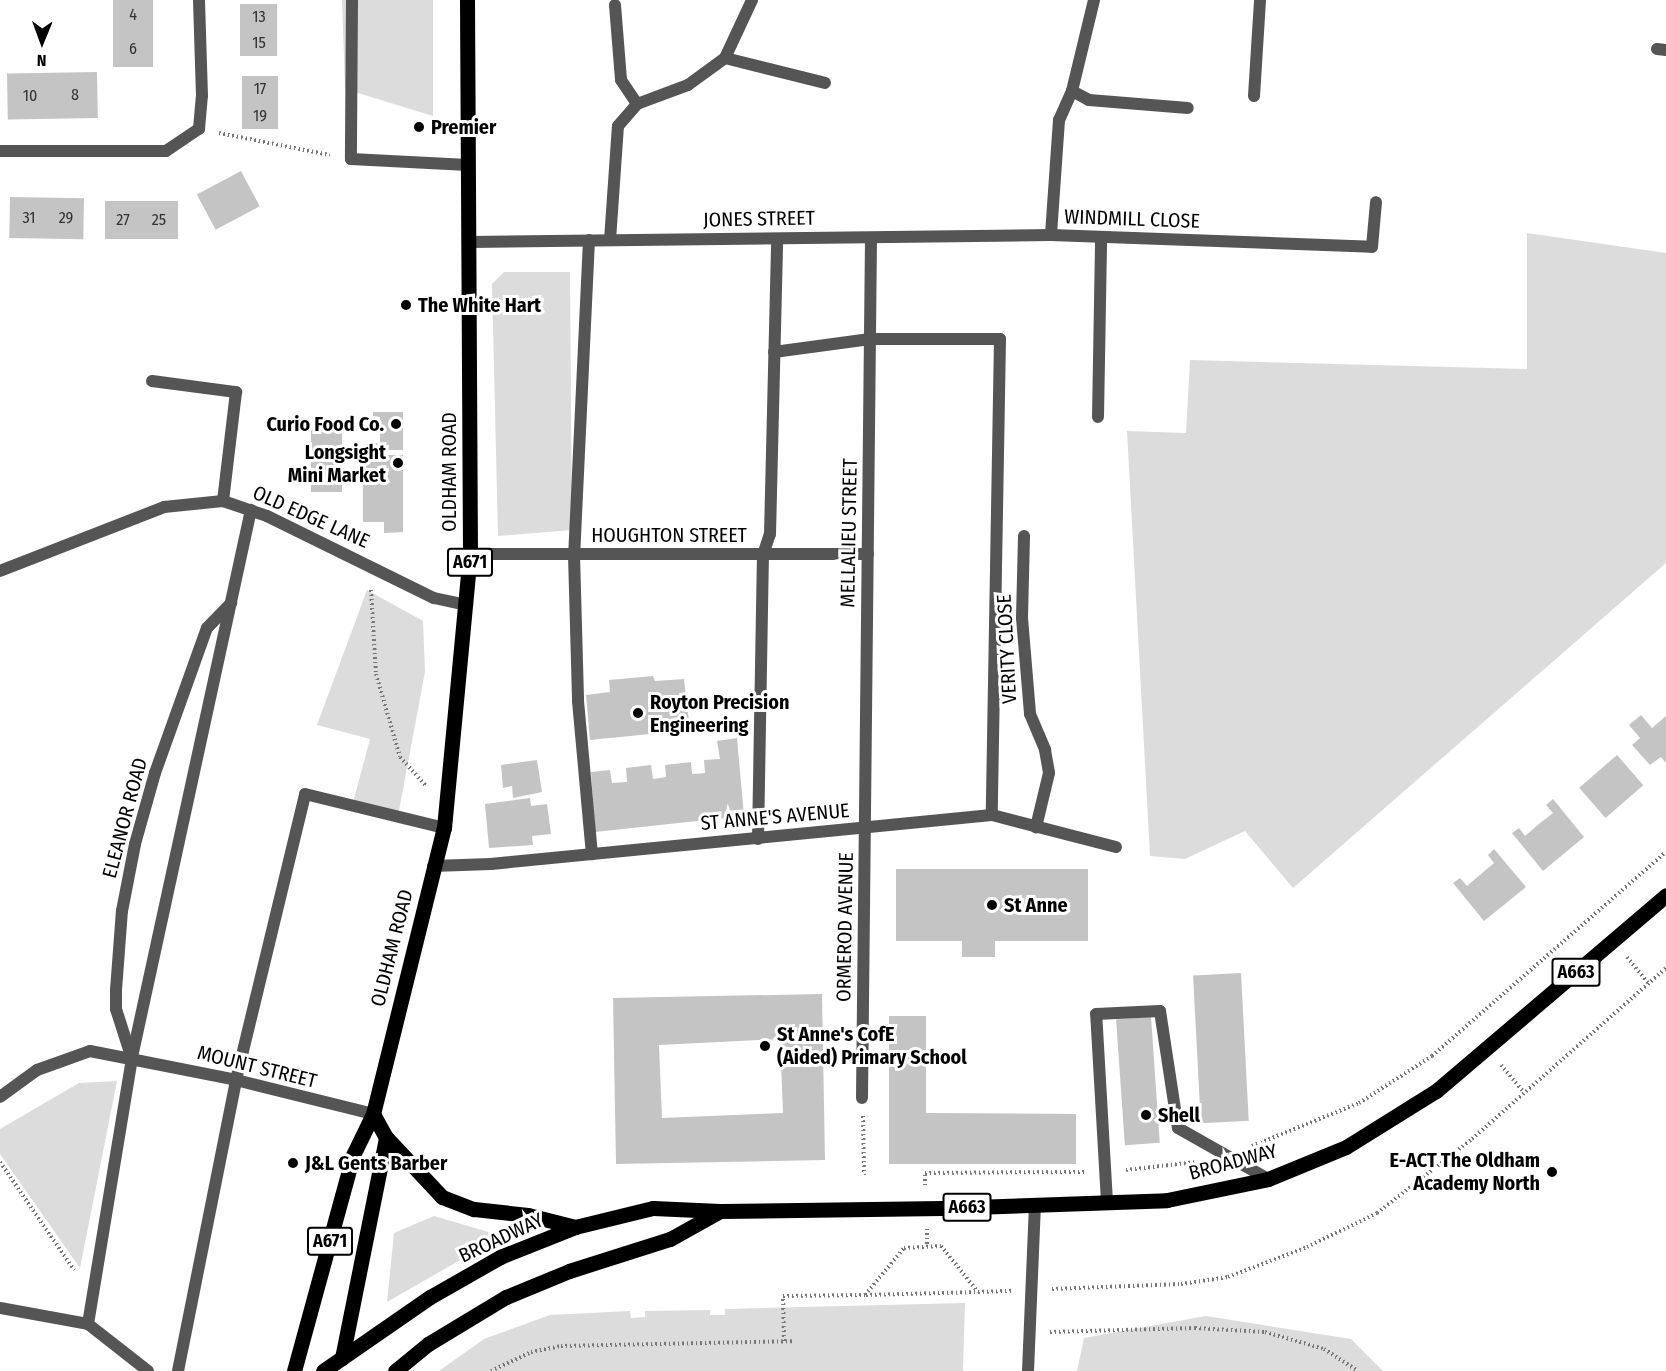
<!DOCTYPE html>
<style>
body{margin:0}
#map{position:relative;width:1666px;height:1371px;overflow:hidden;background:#fff;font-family:"Fira Sans Condensed",sans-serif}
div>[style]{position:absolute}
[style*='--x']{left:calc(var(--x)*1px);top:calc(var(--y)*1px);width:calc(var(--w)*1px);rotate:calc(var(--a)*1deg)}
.green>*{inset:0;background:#dcdcdc}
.building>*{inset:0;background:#c4c4c4;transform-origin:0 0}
.path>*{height:4px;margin-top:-2px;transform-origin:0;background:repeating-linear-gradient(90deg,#777 0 1.5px,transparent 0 4.5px)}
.lane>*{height:12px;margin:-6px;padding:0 6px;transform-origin:6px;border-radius:6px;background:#555}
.street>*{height:12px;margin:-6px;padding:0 6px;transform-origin:6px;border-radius:6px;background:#555}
.primary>*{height:15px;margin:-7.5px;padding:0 7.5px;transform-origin:7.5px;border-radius:7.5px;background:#000}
.dots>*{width:16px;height:16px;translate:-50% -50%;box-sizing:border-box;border:3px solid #fff;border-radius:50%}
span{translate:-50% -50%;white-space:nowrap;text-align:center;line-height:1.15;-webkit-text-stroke:6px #fff;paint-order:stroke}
.number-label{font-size:16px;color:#313131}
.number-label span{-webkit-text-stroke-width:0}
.shield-label span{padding:2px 4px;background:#fff;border:2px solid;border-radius:4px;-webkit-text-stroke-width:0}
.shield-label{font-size:18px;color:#000;font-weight:700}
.poi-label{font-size:20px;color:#000;font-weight:700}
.left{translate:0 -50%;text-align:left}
.right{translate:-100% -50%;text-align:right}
.street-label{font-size:20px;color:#000}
.north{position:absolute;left:12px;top:12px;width:60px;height:60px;-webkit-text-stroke:4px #fff;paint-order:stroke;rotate:181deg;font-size:16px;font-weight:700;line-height:24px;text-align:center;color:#000}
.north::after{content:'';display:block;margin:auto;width:21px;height:27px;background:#000;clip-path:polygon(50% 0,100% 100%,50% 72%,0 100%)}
</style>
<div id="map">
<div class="green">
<div style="clip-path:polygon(342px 0,433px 0,433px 116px,345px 89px)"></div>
<div style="clip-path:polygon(1527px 233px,1666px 253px,1666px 563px,1293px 888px,1245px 831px,1185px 859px,1150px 856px,1127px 431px,1186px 433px,1190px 360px,1527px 369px)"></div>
<div style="clip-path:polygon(504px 272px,570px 272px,572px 530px,498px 536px,492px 284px)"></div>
<div style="clip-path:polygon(367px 590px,423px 621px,425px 672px,398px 816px,351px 810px,370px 739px,317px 725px)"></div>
<div style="clip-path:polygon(117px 1081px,80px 1268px,0 1154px,0 1129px,79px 1083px)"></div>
<div style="clip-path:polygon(434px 1216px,502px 1236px,387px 1302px,394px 1233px)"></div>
<div style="clip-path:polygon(965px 1303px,963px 1371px,439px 1371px,484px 1339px,550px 1315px,630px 1311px,631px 1318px,645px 1317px,645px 1311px,710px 1310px,710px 1315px,725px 1315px,725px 1309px)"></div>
<div style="clip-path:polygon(1206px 1316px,1351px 1339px,1383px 1371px,1077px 1371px,1084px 1338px)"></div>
</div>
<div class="building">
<div style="left:113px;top:0;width:40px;height:67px"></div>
<div style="left:240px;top:4px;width:37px;height:52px"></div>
<div style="left:97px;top:72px;width:46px;height:90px;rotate:89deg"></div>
<div style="left:242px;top:76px;width:36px;height:53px"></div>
<div style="left:241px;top:171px;width:40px;height:50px;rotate:62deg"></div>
<div style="left:10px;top:197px;width:74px;height:41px;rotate:1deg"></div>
<div style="left:105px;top:201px;width:73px;height:38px"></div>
<div style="clip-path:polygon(373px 412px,403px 412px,403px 450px,372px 450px,372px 443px,380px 443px,380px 417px,373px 416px)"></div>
<div style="left:311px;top:425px;width:31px;height:67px"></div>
<div style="clip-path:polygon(363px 455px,403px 455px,403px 532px,384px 533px,384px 522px,363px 522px)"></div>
<div style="clip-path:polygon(653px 676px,655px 681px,684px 679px,690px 730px,590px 740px,586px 695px,610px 692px,609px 680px)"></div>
<div style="clip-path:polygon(1641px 715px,1652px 728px,1666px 716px,1666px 763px,1661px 757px,1650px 765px,1632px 745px,1640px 738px,1629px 725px)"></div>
<div style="clip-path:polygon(737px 738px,744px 816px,595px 832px,591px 772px,610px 770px,612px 783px,627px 782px,626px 768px,651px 765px,653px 779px,660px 778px,666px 777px,665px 765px,691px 762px,692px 774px,705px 773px,704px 760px,720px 759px,717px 741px)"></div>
<div style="left:1617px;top:755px;width:40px;height:50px;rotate:49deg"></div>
<div style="clip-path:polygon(537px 760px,542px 792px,513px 798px,512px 786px,503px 788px,501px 765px)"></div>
<div style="clip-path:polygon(530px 798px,531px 806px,547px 804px,551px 834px,532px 836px,533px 845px,489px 848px,485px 804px)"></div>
<div style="clip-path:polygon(1553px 799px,1584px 837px,1543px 871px,1512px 833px,1519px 828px,1525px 836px,1539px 824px,1553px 813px,1546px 805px)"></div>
<div style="clip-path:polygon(1494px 849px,1526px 887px,1484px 921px,1453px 883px,1460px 878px,1467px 886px,1494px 863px,1488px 855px)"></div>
<div style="clip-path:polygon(896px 869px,1088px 869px,1088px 941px,995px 941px,995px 957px,962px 957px,962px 941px,896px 941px)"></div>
<div style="left:1241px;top:973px;width:148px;height:48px;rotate:87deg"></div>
<div style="clip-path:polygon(evenodd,822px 994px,825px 1160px,616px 1164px,613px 998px,822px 994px,780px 1039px,783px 1113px,662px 1118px,659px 1045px,780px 1039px)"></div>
<div style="clip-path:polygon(889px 1016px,926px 1016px,926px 1113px,1076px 1114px,1076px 1164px,889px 1164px)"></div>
<div style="left:1151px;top:1017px;width:126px;height:35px;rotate:86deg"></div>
</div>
<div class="path">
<div style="--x:219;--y:133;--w:113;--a:11.2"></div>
<div style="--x:371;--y:590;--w:84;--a:86.6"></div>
<div style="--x:376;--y:674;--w:86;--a:73.9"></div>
<div style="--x:400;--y:757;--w:38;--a:48"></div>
<div style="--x:1627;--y:957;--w:33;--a:51"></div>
<div style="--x:1501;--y:1065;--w:35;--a:50"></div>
<div style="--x:863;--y:1116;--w:59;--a:89"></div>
<div style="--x:1252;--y:1146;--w:115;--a:-21.9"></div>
<div style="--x:1359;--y:1103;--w:87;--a:-32.8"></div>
<div style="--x:1432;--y:1056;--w:310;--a:-41.1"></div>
<div style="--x:0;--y:1162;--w:131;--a:55.6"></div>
<div style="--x:1126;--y:1170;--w:70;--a:-6.5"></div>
<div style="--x:925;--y:1185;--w:12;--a:-90"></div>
<div style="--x:925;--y:1173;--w:160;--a:-0.4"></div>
<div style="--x:927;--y:1229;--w:17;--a:90"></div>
<div style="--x:1052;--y:1289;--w:129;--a:-2.2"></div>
<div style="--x:1181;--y:1284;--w:48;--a:-8.5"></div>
<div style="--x:1228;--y:1277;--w:85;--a:-20.8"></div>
<div style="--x:1307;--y:1247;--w:78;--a:-25.9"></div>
<div style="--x:1377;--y:1213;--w:120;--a:-37.9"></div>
<div style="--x:1472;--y:1139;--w:259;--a:-41.4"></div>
<div style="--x:866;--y:1295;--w:112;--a:-1.5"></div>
<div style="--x:1050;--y:1332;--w:145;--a:-1.6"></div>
<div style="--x:1195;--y:1328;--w:70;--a:3.3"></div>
<div style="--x:1265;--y:1332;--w:61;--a:16.1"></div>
<div style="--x:1324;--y:1349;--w:40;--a:32.9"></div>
<div style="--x:784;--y:1341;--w:45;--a:-91.3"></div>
<div style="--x:783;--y:1296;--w:82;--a:-0.7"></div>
<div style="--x:865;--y:1295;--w:61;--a:-50.3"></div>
<div style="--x:904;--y:1248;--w:37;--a:-3"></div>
<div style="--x:941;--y:1246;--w:59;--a:51.2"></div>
<div style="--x:978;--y:1292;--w:34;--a:-2"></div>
<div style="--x:491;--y:1371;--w:44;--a:-25.4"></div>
<div style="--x:531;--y:1352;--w:31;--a:-11"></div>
<div style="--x:561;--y:1346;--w:231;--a:-1.2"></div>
</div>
<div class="lane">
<div style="--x:352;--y:0;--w:159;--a:90.4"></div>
<div style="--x:351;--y:159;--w:117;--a:2.9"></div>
<div style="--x:1072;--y:91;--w:19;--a:28"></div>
<div style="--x:1089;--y:100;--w:99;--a:4.6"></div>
<div style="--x:1254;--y:96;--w:96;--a:-86.4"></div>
<div style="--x:589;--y:240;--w:315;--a:92.7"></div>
<div style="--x:574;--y:555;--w:146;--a:88.4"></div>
<div style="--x:578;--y:701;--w:154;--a:84.8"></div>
<div style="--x:774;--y:352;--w:97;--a:-7.7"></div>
<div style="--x:870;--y:339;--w:130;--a:0"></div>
<div style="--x:1000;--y:339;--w:476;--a:91"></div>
<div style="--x:1098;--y:417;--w:180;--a:-89"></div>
<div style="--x:758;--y:839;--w:284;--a:-89"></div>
<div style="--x:763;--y:555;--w:22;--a:-72"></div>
<div style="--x:770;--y:534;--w:295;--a:-88.6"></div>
<div style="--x:1107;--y:1202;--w:188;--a:-93.3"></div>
<div style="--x:1096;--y:1014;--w:64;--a:-2.7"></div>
<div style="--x:1160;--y:1011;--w:118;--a:81.3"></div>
<div style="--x:1178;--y:1128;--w:103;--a:29.5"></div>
<div style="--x:0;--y:1308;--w:89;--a:10.3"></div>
<div style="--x:178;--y:1371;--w:297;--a:-78.7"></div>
<div style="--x:236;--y:1080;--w:294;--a:-76.4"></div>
<div style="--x:305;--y:794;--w:143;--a:13.7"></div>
</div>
<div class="street">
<div style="--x:1094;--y:0;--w:94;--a:103.6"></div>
<div style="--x:1072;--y:91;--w:32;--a:114"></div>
<div style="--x:1059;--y:120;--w:115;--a:94"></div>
<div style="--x:1051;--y:235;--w:321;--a:2.1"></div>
<div style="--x:1372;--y:247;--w:45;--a:-84.9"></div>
<div style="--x:615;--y:5;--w:75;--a:85.4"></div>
<div style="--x:621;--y:80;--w:29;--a:56"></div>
<div style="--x:1657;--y:49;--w:9;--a:6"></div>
<div style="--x:725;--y:58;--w:103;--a:14"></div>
<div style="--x:0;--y:151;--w:166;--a:0"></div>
<div style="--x:166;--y:151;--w:40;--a:-34"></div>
<div style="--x:199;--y:129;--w:33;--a:-85"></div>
<div style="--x:202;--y:96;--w:96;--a:-91.8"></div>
<div style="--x:610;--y:240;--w:114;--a:-86"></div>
<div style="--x:618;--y:126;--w:29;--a:-49"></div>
<div style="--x:637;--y:104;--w:54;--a:-20.4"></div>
<div style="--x:688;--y:85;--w:46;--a:-36.1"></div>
<div style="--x:725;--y:58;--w:64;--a:-65"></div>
<div style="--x:468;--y:242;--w:583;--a:-0.69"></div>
<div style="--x:152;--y:381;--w:85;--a:7.5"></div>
<div style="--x:236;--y:392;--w:110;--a:96.8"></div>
<div style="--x:1024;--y:536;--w:82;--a:91.4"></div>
<div style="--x:1022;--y:618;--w:96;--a:85.2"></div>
<div style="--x:1030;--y:714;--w:39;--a:67"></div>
<div style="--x:1045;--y:750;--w:23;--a:80"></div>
<div style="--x:1049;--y:773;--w:56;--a:103.5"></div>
<div style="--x:470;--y:554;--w:398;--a:0"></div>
<div style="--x:0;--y:571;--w:176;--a:-21.3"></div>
<div style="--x:164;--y:507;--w:59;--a:-5.8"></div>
<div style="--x:223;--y:501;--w:46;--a:18.8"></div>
<div style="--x:267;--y:516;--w:186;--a:26.2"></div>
<div style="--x:434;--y:598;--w:34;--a:12"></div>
<div style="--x:433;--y:866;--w:58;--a:-2"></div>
<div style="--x:491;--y:864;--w:503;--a:-5.59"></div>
<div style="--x:992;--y:815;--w:128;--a:14.5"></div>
<div style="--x:131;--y:1056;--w:49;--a:-107.7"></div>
<div style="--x:116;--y:1009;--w:19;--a:-90"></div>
<div style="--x:116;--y:990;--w:79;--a:-85.7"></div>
<div style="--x:122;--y:911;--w:68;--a:-79"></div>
<div style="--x:135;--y:844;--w:74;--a:-74.3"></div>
<div style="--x:155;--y:773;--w:154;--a:-70.3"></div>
<div style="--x:207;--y:628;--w:35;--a:-46"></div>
<div style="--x:0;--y:1097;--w:46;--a:-36.1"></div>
<div style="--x:37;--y:1070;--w:56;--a:-19.7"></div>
<div style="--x:90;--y:1051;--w:149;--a:11.2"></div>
<div style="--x:236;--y:1080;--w:141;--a:13.9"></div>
<div style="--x:862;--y:1098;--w:860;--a:-89.4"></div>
<div style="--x:148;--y:1371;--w:76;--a:-141.9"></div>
<div style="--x:88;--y:1324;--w:271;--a:-80.6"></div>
<div style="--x:132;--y:1057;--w:560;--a:-77.73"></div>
<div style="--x:1028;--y:1371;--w:166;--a:-87.6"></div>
</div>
<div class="primary">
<div style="--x:373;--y:1114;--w:26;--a:61"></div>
<div style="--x:386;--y:1137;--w:82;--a:47"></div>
<div style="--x:442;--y:1197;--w:34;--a:21"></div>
<div style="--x:474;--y:1209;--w:54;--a:6.3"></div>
<div style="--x:528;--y:1215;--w:49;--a:14.3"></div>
<div style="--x:342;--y:1358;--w:225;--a:-78.7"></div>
<div style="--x:294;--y:1371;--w:224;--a:-74.7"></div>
<div style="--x:353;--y:1155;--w:46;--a:-64"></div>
<div style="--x:373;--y:1114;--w:295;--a:-76.1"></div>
<div style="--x:444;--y:828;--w:275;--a:-84.6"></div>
<div style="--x:470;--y:554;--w:554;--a:-90.31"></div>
<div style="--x:323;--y:1371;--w:130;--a:-34.7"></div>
<div style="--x:430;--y:1297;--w:81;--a:-29.7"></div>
<div style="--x:500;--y:1257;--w:81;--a:-21.8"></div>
<div style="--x:575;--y:1227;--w:80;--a:-13.7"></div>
<div style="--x:653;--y:1208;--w:67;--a:2.6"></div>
<div style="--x:720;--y:1211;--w:223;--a:-0.8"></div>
<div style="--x:943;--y:1208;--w:224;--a:-2"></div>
<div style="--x:1167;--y:1200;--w:103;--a:-11.7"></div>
<div style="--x:1268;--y:1179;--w:84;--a:-22.3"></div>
<div style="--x:1346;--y:1147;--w:106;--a:-31.9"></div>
<div style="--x:1436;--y:1091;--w:302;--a:-40.4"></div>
<div style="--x:395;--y:1371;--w:43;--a:-39.3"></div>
<div style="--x:428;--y:1344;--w:91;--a:-31.1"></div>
<div style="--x:506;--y:1297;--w:68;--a:-22.4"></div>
<div style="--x:569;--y:1271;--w:106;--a:-17.6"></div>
<div style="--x:670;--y:1239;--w:57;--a:-29.2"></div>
</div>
<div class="dots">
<div style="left:419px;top:127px;background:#000"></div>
<div style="left:406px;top:305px;background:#000"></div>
<div style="left:396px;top:424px;background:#000"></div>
<div style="left:398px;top:463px;background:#000"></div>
<div style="left:638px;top:713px;background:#000"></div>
<div style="left:992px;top:905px;background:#000"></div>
<div style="left:765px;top:1046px;background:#000"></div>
<div style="left:1146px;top:1115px;background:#000"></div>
<div style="left:293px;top:1163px;background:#000"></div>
<div style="left:1552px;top:1172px;background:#000"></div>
</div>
<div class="number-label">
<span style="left:133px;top:15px">4</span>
<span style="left:259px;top:17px">13</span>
<span style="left:259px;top:43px">15</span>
<span style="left:133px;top:49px">6</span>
<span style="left:260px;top:89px">17</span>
<span style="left:75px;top:95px">8</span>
<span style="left:30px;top:96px">10</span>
<span style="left:260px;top:116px">19</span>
<span style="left:29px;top:218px">31</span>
<span style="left:66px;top:218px">29</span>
<span style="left:123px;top:220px">27</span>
<span style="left:159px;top:220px">25</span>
</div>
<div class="shield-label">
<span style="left:470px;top:562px">A671</span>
<span style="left:1576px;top:972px">A663</span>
<span style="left:967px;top:1207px">A663</span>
<span style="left:330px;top:1241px">A671</span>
</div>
<div class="poi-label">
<span class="left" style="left:431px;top:127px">Premier</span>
<span class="left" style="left:418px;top:305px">The White Hart</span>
<span class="right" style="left:384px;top:424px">Curio Food Co.</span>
<span class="right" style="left:386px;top:464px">Longsight<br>Mini Market</span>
<span class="left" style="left:650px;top:714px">Royton Precision<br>Engineering</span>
<span class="left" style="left:1004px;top:905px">St Anne</span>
<span class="left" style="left:777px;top:1046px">St Anne's CofE<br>(Aided) Primary School</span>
<span class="left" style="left:1158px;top:1115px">Shell</span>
<span class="right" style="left:1540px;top:1172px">E-ACT The Oldham<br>Academy North</span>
<span class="left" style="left:305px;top:1163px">J&amp;L Gents Barber</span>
</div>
<div class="street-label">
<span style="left:759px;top:219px;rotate:-1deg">JONES STREET</span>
<span style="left:1132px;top:219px;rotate:2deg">WINDMILL CLOSE</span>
<span style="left:449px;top:472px;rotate:-90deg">OLDHAM ROAD</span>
<span style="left:311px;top:517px;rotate:24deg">OLD EDGE LANE</span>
<span style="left:849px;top:533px;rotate:-89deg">MELLALIEU STREET</span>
<span style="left:669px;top:535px">HOUGHTON STREET</span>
<span style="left:1007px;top:649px;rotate:-93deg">VERITY CLOSE</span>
<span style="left:775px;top:817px;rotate:-5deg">ST ANNE'S AVENUE</span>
<span style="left:125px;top:818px;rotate:-75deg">ELEANOR ROAD</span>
<span style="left:845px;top:927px;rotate:-89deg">ORMEROD AVENUE</span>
<span style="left:392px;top:948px;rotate:-76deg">OLDHAM ROAD</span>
<span style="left:257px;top:1067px;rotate:14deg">MOUNT STREET</span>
<span style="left:1233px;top:1162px;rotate:-15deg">BROADWAY</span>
<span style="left:501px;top:1238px;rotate:-25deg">BROADWAY</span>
</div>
<div class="north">N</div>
</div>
